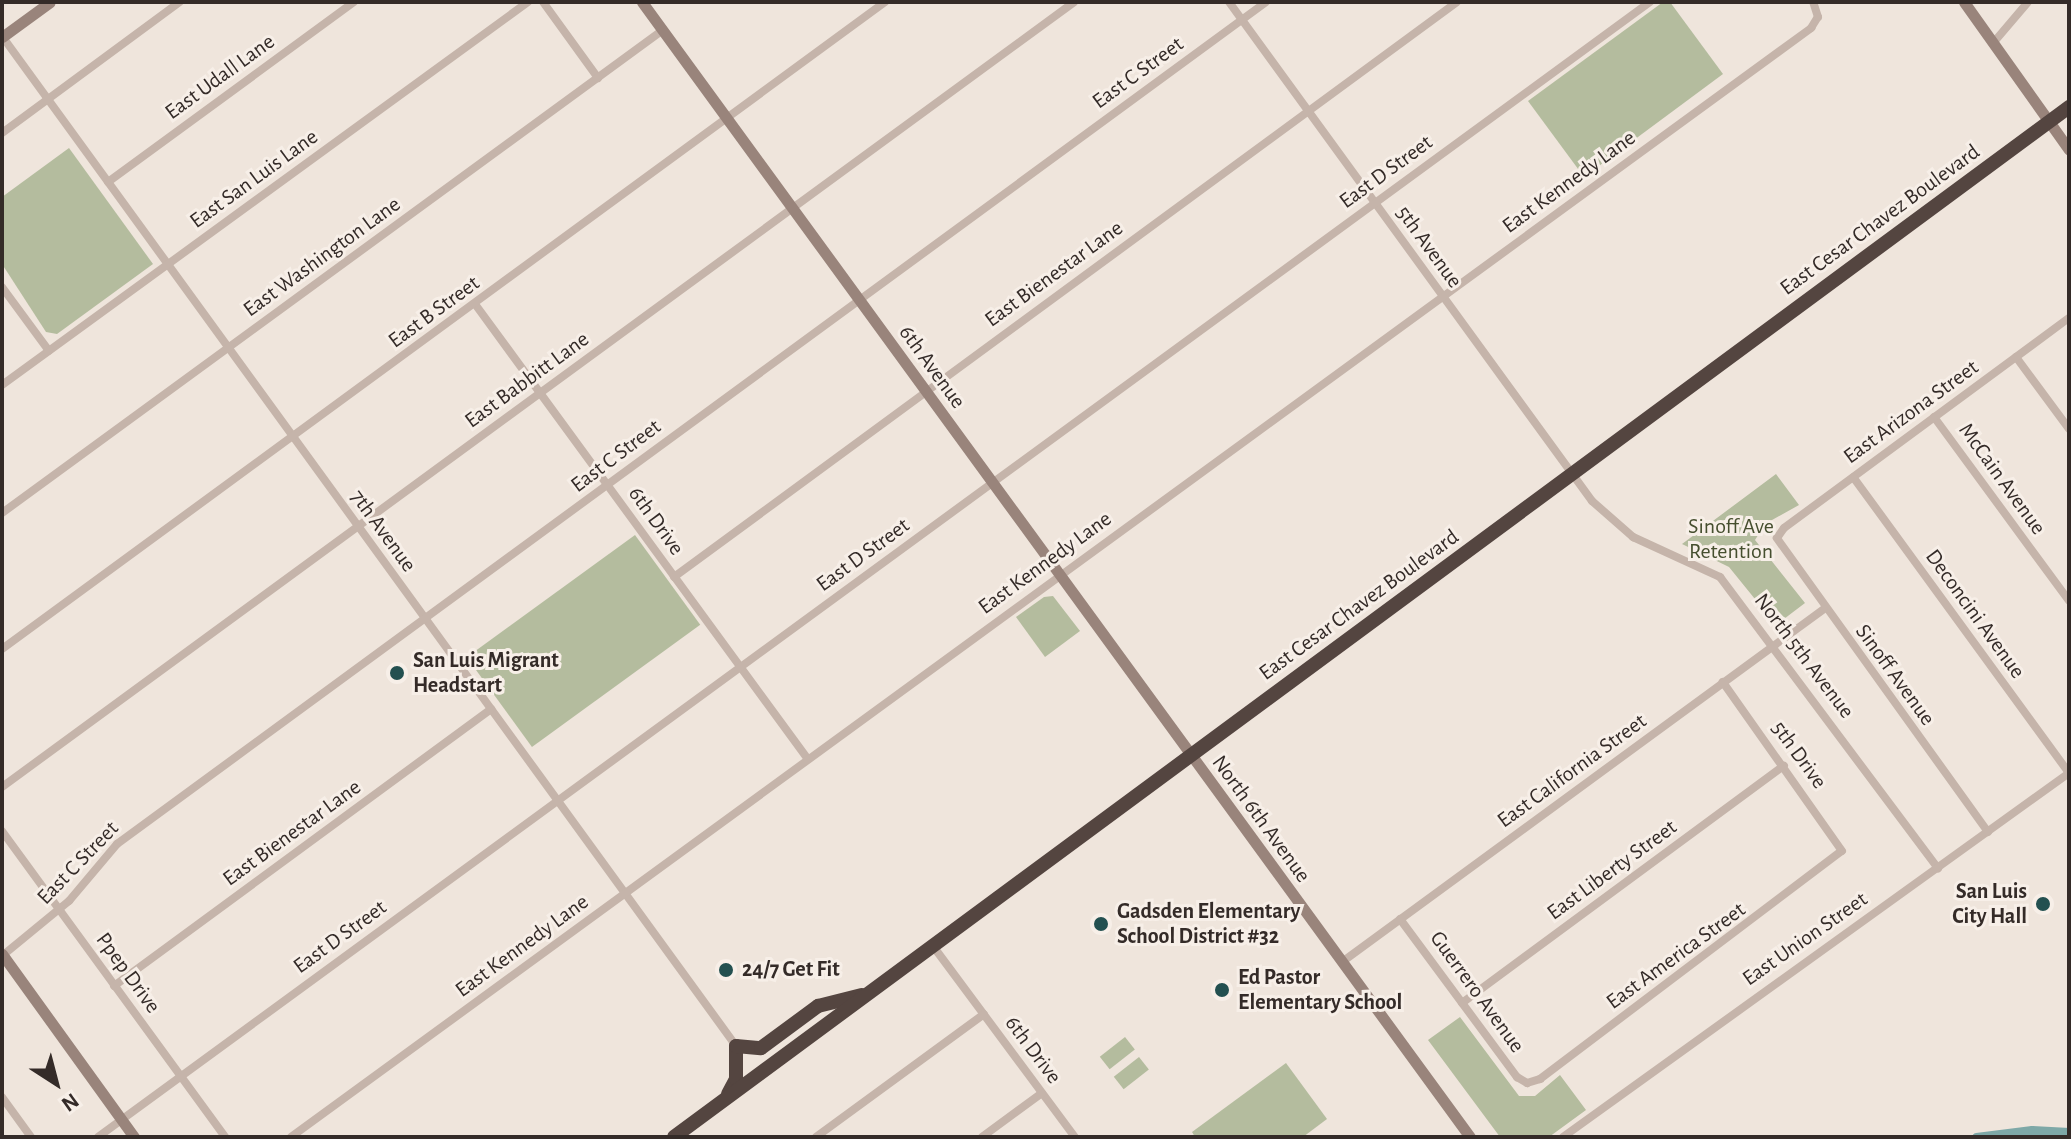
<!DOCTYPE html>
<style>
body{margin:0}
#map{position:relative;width:2071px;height:1139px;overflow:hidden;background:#efe5dc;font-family:"Alegreya Sans",sans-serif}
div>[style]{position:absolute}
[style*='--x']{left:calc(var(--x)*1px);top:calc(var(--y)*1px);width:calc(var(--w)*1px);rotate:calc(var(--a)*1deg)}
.green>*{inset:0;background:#b4bc9e;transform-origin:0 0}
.canal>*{height:9px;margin:-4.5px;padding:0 4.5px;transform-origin:4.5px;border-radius:4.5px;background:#7ea8a7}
.street>*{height:8px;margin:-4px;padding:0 4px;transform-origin:4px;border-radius:4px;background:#c5b4aa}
.secondary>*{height:11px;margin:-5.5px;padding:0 5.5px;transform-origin:5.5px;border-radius:5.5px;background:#99847b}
.highway>*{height:14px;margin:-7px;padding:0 7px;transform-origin:7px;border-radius:7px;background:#544540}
.dots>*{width:22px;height:22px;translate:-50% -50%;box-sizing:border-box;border:4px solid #f7efe8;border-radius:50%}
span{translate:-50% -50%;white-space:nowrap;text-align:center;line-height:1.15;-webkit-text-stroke:6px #f7efe8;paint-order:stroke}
.street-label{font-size:22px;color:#342b28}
.park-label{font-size:22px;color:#464f2f}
.poi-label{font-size:22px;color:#342b28;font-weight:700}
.left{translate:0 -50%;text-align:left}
.right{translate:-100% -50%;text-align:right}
.frame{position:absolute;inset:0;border:4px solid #342b28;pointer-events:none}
.north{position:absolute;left:16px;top:1043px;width:80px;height:80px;-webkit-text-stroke:6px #f7efe8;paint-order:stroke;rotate:144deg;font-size:22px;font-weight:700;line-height:32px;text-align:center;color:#342b28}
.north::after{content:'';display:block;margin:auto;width:28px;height:36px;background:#342b28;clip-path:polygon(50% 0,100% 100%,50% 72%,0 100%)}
</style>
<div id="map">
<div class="green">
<div style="clip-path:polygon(1663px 2px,1670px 2px,1723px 74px,1584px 177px,1528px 101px)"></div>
<div style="clip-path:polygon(69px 148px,153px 264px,57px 334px,46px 332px,2px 264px,2px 197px)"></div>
<div style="clip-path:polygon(1776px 474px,1799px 505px,1765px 524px,1755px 540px,1805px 603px,1776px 625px,1729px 567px,1682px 544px)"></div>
<div style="left:635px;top:535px;width:111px;height:208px;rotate:54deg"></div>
<div style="clip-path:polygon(1053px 596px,1080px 631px,1045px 657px,1016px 617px,1044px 597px)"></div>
<div style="clip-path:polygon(1460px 1017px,1519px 1096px,1535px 1096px,1560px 1075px,1586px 1110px,1549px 1137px,1500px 1137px,1428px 1040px)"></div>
<div style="left:1125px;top:1037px;width:16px;height:32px;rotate:52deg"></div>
<div style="left:1139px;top:1057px;width:16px;height:32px;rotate:52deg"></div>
<div style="clip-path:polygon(1286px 1063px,1327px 1119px,1303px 1137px,1195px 1137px,1192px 1132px)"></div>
</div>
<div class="canal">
<div style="--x:1976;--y:1137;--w:56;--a:-7.1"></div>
<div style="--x:2032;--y:1130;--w:37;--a:3"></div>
</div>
<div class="street">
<div style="--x:543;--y:2;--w:94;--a:54.1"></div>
<div style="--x:1229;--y:2;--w:617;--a:53.97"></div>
<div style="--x:1592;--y:501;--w:55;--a:41.3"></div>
<div style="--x:1633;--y:537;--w:96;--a:24.7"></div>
<div style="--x:1720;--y:577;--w:364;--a:53.2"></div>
<div style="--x:2;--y:36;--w:1249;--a:53.99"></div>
<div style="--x:1994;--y:42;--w:52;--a:-49.6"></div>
<div style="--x:2;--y:133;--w:221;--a:-36.4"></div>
<div style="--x:108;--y:182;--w:305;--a:-36.2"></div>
<div style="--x:2;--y:287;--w:79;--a:53.7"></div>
<div style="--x:475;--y:304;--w:562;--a:53.82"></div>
<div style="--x:2016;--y:357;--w:89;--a:53.6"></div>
<div style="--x:2;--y:385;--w:651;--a:-36.06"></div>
<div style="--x:1934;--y:417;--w:228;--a:53.7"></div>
<div style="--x:2;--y:513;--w:819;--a:-36.16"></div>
<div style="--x:674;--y:577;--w:971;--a:-36.29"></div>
<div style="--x:2;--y:649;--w:1095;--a:-36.23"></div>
<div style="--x:2;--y:787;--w:1329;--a:-36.21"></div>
<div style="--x:2;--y:831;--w:379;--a:53.9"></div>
<div style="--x:1988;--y:832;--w:362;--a:-125.7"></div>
<div style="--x:1777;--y:538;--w:12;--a:-55"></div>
<div style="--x:1784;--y:528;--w:354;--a:-36.4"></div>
<div style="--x:1400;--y:919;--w:197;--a:53.5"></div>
<div style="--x:1517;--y:1077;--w:12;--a:31"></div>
<div style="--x:1527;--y:1083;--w:14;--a:-17"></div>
<div style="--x:1540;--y:1079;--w:378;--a:-37.1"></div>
<div style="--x:1842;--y:851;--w:207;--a:-125.2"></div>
<div style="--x:933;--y:946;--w:238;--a:53.4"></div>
<div style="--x:2;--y:956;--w:87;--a:-39.4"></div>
<div style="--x:69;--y:901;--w:75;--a:-49.9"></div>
<div style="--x:117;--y:844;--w:1424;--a:-36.23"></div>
<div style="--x:1342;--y:962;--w:597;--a:-36.22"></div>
<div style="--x:114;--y:986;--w:468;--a:-36.3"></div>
<div style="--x:1462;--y:1003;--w:400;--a:-36.4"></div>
<div style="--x:2;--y:1097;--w:49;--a:54.1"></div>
<div style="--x:98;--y:1137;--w:1923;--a:-36.18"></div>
<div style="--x:291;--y:1137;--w:1882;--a:-36.11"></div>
<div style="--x:1811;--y:28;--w:13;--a:-58"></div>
<div style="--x:1818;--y:17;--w:16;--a:-108"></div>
<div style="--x:816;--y:1137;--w:208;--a:-36.2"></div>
<div style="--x:982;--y:1137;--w:74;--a:-36.3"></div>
<div style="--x:1563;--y:1137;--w:623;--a:-35.73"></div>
<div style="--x:2069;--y:773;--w:366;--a:-126.1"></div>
</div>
<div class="secondary">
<div style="--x:642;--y:2;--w:1405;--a:53.89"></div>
<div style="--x:1964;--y:2;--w:181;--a:54.6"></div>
<div style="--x:2;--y:37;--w:59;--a:-36.1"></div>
<div style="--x:2;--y:954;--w:226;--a:54.2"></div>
</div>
<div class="highway">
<div style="--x:728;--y:1094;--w:17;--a:-62"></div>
<div style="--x:736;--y:1079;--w:33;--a:-90"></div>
<div style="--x:736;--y:1046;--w:25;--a:5"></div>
<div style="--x:761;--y:1048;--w:71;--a:-36.4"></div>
<div style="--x:818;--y:1006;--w:45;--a:-14"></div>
<div style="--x:674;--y:1137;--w:1734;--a:-36.44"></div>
</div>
<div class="dots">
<div style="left:397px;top:673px;background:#235050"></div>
<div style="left:2043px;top:904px;background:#235050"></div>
<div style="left:1101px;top:924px;background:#235050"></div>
<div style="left:726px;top:970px;background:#235050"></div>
<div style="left:1222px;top:990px;background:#235050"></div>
</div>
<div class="street-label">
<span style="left:1138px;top:73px;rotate:-36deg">East C Street</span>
<span style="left:220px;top:77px;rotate:-36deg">East Udall Lane</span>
<span style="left:1386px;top:172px;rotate:-36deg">East D Street</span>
<span style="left:254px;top:179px;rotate:-36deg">East San Luis Lane</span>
<span style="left:1569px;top:182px;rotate:-36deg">East Kennedy Lane</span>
<span style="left:1880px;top:220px;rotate:-36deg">East Cesar Chavez Boulevard</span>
<span style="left:1429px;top:247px;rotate:54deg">5th Avenue</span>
<span style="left:322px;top:257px;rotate:-36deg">East Washington Lane</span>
<span style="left:1054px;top:274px;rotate:-36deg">East Bienestar Lane</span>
<span style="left:434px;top:312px;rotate:-36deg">East B Street</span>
<span style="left:932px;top:367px;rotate:54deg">6th Avenue</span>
<span style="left:527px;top:380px;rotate:-36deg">East Babbitt Lane</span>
<span style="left:1911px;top:412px;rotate:-36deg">East Arizona Street</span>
<span style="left:616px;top:456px;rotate:-37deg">East C Street</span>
<span style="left:2002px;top:479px;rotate:54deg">McCain Avenue</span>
<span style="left:656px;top:521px;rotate:54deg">6th Drive</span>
<span style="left:383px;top:531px;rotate:54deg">7th Avenue</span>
<span style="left:863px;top:555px;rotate:-36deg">East D Street</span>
<span style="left:1045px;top:563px;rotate:-36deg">East Kennedy Lane</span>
<span style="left:1359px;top:605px;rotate:-36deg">East Cesar Chavez Boulevard</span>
<span style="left:1975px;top:614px;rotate:54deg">Deconcini Avenue</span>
<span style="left:1804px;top:656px;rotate:53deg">North 5th Avenue</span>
<span style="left:1895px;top:675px;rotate:54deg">Sinoff Avenue</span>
<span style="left:1799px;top:755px;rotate:54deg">5th Drive</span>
<span style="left:1572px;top:771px;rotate:-36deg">East California Street</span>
<span style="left:1261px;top:819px;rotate:54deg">North 6th Avenue</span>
<span style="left:292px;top:833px;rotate:-36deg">East Bienestar Lane</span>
<span style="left:78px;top:863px;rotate:-46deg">East C Street</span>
<span style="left:1612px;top:870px;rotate:-36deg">East Liberty Street</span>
<span style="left:340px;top:937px;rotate:-36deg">East D Street</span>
<span style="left:1805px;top:939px;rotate:-35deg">East Union Street</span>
<span style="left:522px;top:946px;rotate:-36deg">East Kennedy Lane</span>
<span style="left:1676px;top:956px;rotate:-36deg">East America Street</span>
<span style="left:128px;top:973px;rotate:54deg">Ppep Drive</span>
<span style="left:1477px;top:992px;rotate:54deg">Guerrero Avenue</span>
<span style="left:1033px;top:1050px;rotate:53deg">6th Drive</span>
</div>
<div class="park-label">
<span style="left:1731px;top:539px">Sinoff Ave<br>Retention</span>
</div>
<div class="poi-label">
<span class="left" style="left:413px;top:673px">San Luis Migrant<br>Headstart</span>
<span class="right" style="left:2027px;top:904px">San Luis<br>City Hall</span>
<span class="left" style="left:1117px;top:924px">Gadsden Elementary<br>School District #32</span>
<span class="left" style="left:742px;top:970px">24/7 Get Fit</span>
<span class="left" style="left:1238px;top:990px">Ed Pastor<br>Elementary School</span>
</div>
<div class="frame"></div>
<div class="north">N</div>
</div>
